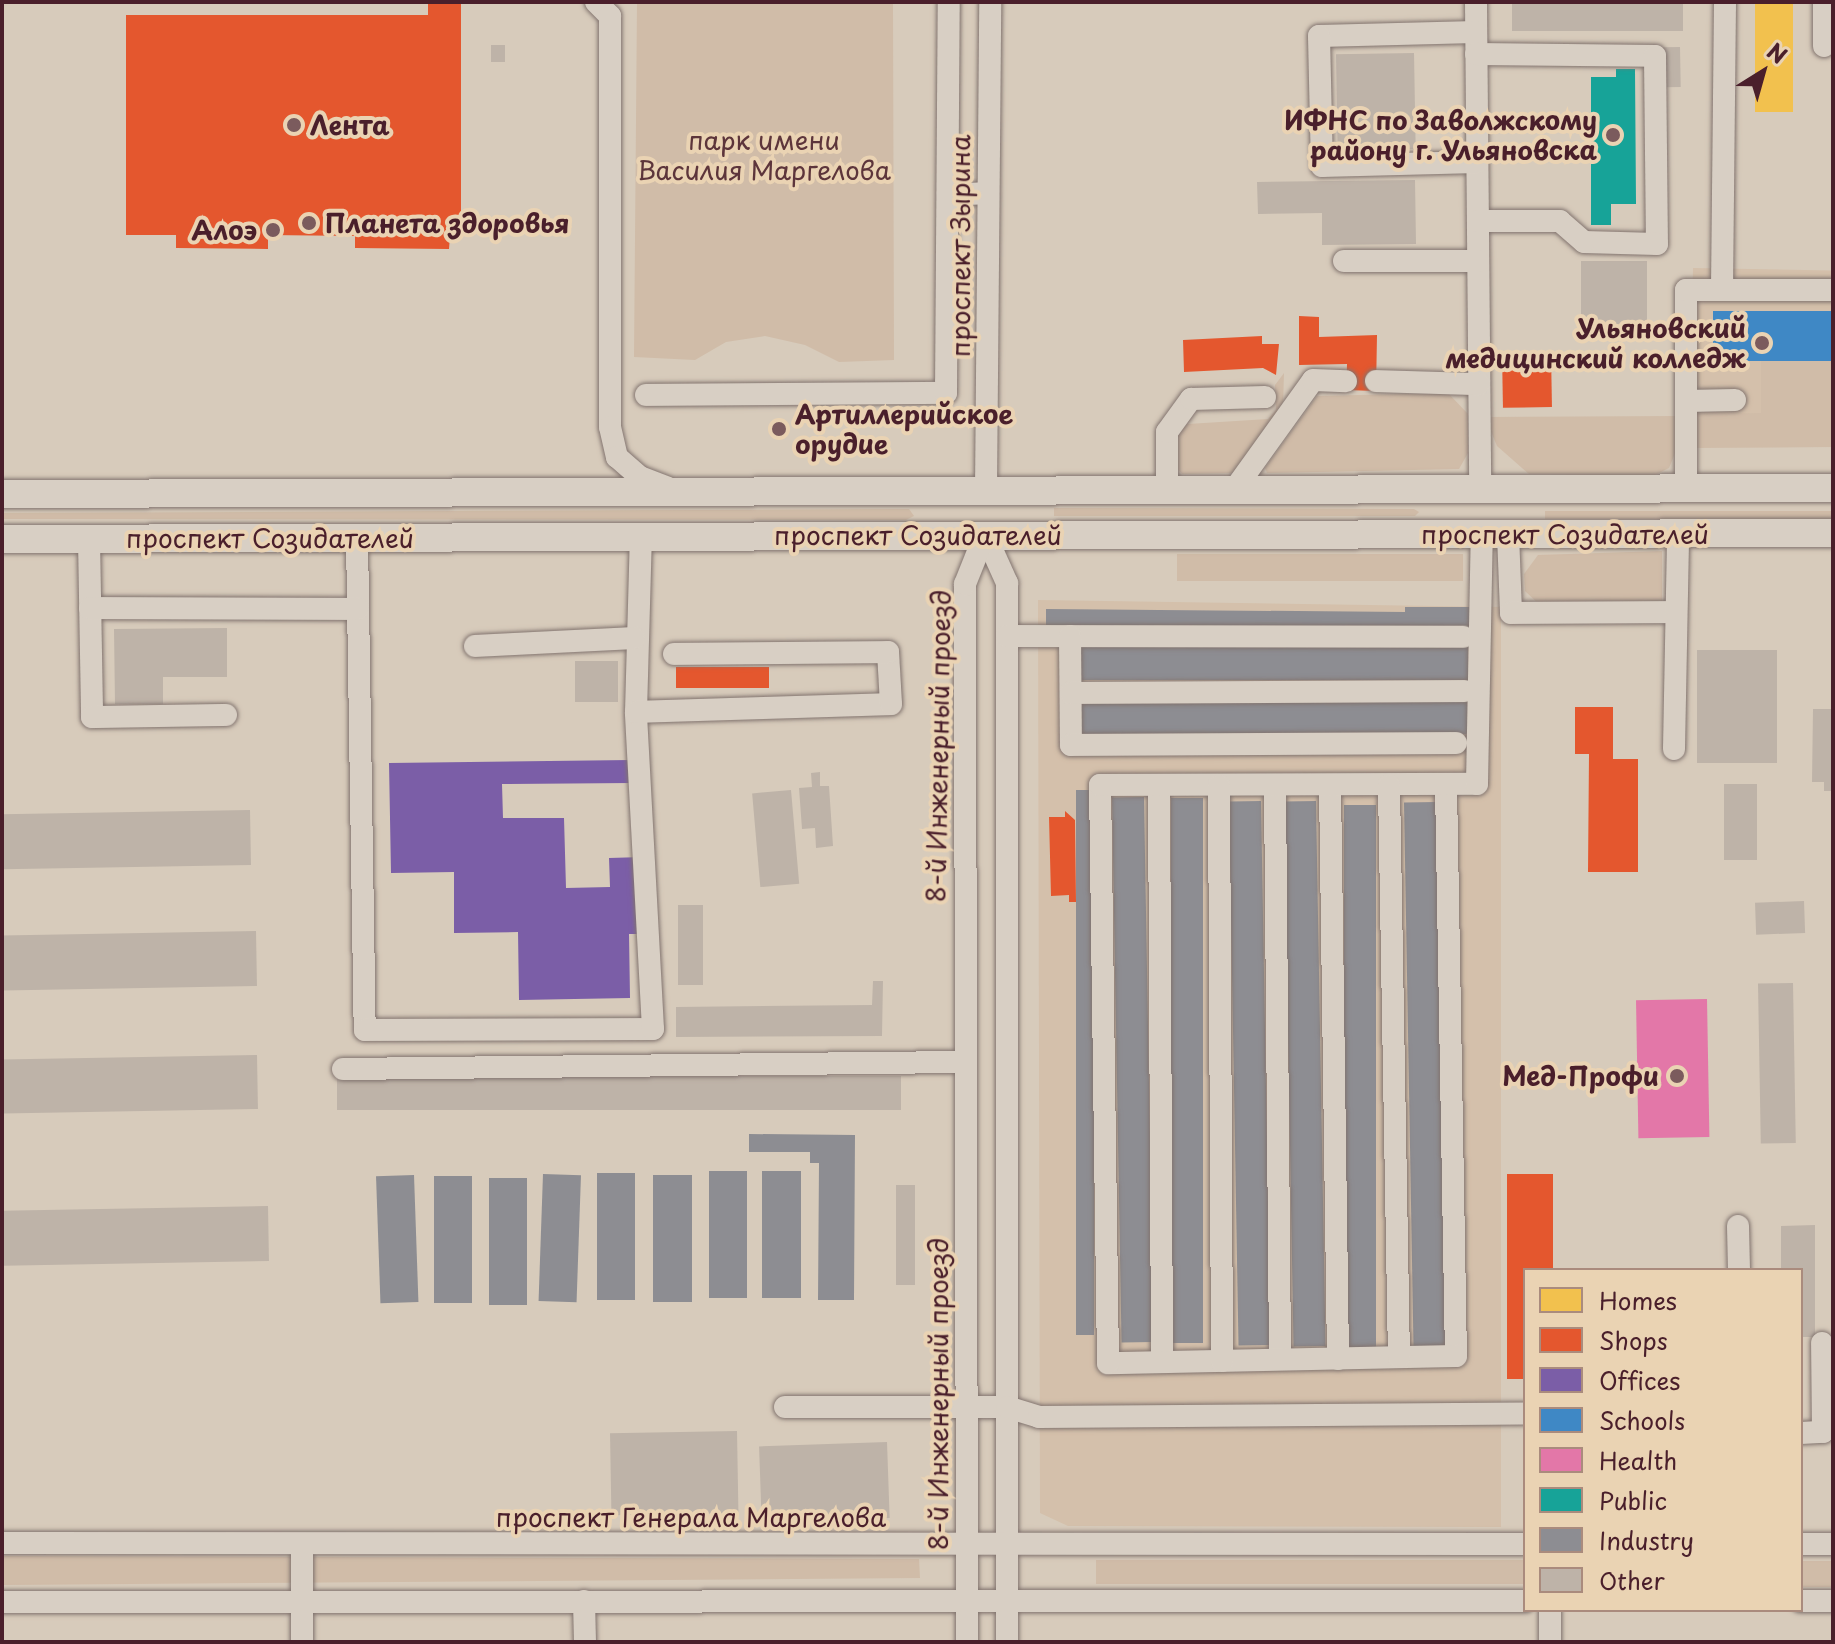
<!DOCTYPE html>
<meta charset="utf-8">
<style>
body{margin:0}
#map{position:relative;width:1835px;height:1644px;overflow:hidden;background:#d7cbbb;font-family:"Playpen Sans",sans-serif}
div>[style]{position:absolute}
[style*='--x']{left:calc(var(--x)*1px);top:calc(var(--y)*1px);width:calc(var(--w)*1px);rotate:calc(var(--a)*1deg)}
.built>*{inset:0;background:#d4c0ab;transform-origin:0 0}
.green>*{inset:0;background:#d0bca8;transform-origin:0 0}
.homes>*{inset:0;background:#f2c14e;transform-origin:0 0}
.shops>*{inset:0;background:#e4572e;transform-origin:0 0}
.offices>*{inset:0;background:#7b5ea7}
.schools>*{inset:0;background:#3f88c5;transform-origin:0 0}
.health>*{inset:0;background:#e377a8;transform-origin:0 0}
.public>*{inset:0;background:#17a398}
.industry>*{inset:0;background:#8d8d92;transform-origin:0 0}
.building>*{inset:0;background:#beb3a8;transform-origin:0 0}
.roads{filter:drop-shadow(0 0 2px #82746f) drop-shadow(0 0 2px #82746f)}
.minor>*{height:22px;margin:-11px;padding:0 11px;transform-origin:11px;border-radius:11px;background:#d8cfc4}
.major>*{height:28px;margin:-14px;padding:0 14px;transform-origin:14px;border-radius:14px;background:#d8cfc4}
.dots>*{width:22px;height:22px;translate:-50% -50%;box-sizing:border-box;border:4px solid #ead3b3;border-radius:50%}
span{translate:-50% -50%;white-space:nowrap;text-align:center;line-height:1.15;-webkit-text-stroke:8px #ead3b3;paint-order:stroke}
.poi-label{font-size:26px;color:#4a1f2b;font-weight:700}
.right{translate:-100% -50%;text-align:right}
.left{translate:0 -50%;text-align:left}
.park-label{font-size:26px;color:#5d353b}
.street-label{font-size:26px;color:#4a1f2b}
.frame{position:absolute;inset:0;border:4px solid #4a1f2b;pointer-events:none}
.legend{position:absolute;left:1523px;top:1268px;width:280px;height:344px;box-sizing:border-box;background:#ead3b3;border:2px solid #aa8b7d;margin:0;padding:10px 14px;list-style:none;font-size:24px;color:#4a1f2b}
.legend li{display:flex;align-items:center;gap:16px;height:40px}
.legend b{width:40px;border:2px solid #aa8b7d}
.north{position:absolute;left:1723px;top:32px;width:80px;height:80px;-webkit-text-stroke:6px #ead3b3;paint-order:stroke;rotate:37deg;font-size:22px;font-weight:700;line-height:32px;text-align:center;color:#4a1f2b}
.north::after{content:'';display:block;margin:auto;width:28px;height:36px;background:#4a1f2b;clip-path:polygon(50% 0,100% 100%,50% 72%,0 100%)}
</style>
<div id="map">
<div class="built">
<div style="left:1693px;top:268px;width:140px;height:147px;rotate:1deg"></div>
<div style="clip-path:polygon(1038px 600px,1501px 607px,1501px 1527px,1068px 1526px,1040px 1513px)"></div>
</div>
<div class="green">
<div style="clip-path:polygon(637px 2px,893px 2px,894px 360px,839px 362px,805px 345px,765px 336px,726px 342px,695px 360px,634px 357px)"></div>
<div style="clip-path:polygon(1761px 361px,1833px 361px,1833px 447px,1692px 448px,1692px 414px,1761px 413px)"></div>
<div style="clip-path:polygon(1284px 373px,1283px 405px,1234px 473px,1182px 474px,1176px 467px,1174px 437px,1179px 429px,1188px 424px,1268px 419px,1276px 410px,1275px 385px)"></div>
<div style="clip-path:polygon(1448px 393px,1468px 414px,1468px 453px,1459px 469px,1267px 473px,1265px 468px,1317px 396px)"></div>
<div style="clip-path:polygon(1678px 416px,1680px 441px,1669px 468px,1653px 476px,1529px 474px,1497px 446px,1485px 417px)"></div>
<div style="clip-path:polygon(1054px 508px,1414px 509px,1419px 512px,1415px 516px,1054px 516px)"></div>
<div style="clip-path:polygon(909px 509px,914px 516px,906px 520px,2px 519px,2px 513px)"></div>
<div style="left:1545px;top:511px;width:288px;height:8px"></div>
<div style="clip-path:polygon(1662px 551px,1662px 605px,1542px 607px,1525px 591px,1524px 574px,1538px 555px)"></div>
<div style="left:1463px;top:554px;width:27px;height:286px;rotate:90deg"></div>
<div style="clip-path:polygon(2px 1556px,919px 1559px,920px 1578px,2px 1585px)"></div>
<div style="left:1096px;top:1560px;width:429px;height:24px"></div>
<div style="left:1801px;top:1561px;width:32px;height:26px"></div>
</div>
<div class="homes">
<div style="left:1755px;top:2px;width:38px;height:110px"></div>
</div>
<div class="shops">
<div style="clip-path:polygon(428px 2px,461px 2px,461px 236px,450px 236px,449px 249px,355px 248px,355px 236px,268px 235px,268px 249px,176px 248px,176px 235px,126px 235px,126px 15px,428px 15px)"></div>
<div style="clip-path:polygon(1299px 316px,1319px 317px,1319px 337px,1377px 335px,1376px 391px,1346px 390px,1347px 364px,1299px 365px)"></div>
<div style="clip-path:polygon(1262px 336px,1262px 344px,1279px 344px,1276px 375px,1263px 368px,1184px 372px,1183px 340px)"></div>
<div style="left:1551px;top:352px;width:55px;height:49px;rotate:89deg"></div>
<div style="left:769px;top:667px;width:21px;height:93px;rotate:90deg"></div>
<div style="clip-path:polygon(1575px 707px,1613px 707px,1613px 759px,1638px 759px,1638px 872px,1588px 872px,1589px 754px,1575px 754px)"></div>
<div style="clip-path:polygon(1065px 811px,1075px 820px,1076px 902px,1069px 902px,1069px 895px,1051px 896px,1049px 817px,1065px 817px)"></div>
<div style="clip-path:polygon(1507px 1174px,1553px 1174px,1553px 1270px,1525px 1270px,1525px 1379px,1507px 1379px)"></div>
</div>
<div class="offices">
<div style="clip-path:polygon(631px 760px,631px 783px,502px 784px,503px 818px,564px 818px,566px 888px,610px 887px,609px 858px,643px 857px,644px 934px,629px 934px,630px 998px,519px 1000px,518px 932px,454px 933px,454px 872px,391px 873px,389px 763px)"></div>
</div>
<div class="schools">
<div style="left:1833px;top:311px;width:50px;height:120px;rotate:90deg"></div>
</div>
<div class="health">
<div style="left:1707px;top:999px;width:138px;height:71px;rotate:89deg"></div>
</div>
<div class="public">
<div style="clip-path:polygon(1616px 69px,1635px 69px,1636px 204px,1611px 204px,1611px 225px,1591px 225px,1591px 77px,1616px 77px)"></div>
</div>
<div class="industry">
<div style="clip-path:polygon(1405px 607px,1473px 607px,1473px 628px,1046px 629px,1046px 609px,1405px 612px)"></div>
<div style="left:1468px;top:646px;width:34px;height:388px;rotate:90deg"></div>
<div style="left:1468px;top:700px;width:34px;height:388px;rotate:90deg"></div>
<div style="left:1076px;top:790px;width:18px;height:545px"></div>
<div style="left:1144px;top:797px;width:545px;height:32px;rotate:89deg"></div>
<div style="left:1171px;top:798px;width:32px;height:545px"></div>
<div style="left:1261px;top:801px;width:544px;height:32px;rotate:89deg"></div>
<div style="left:1316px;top:801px;width:545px;height:32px;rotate:89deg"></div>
<div style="left:1437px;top:802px;width:545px;height:33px;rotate:89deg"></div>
<div style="left:1344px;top:805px;width:32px;height:545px"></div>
<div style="clip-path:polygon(749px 1134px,855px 1135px,854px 1300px,818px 1300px,819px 1163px,810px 1163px,810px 1152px,749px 1152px)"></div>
<div style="left:709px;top:1171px;width:38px;height:127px"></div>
<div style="left:762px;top:1171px;width:39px;height:127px"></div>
<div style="left:597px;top:1173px;width:38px;height:127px"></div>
<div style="left:543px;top:1174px;width:38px;height:127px;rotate:2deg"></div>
<div style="left:414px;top:1175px;width:127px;height:38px;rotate:88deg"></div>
<div style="left:653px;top:1175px;width:39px;height:127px"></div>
<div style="left:434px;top:1176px;width:38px;height:127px"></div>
<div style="left:489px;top:1178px;width:38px;height:127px"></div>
</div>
<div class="building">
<div style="left:1512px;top:2px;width:171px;height:29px"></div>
<div style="left:491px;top:45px;width:14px;height:17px"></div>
<div style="left:1680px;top:47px;width:40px;height:17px;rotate:89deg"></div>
<div style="left:1414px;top:53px;width:96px;height:78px;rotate:89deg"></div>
<div style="clip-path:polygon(1415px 180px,1416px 244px,1322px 245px,1322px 213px,1258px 214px,1257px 182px)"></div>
<div style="left:1581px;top:261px;width:66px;height:65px"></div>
<div style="clip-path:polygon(227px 628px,227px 677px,163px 677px,163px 704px,115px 704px,114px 629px)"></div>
<div style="left:1697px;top:650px;width:80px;height:113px"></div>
<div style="left:575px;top:661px;width:43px;height:41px"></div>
<div style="clip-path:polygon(1813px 709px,1833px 709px,1833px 791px,1824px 791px,1824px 782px,1812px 782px)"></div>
<div style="clip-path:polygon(820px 772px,820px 786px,829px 786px,833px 846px,816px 848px,815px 828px,802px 829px,799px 788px,812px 787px,811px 773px)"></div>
<div style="left:1724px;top:784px;width:33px;height:76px"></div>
<div style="left:791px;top:790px;width:94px;height:39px;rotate:85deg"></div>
<div style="left:250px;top:810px;width:55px;height:248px;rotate:89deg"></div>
<div style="left:1804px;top:901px;width:32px;height:49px;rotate:88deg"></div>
<div style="left:678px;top:905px;width:25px;height:80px"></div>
<div style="left:256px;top:931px;width:55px;height:254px;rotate:89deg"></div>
<div style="clip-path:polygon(873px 981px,883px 981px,882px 1036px,676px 1037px,676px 1007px,872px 1005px)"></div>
<div style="left:1793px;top:983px;width:160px;height:35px;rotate:89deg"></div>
<div style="left:257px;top:1055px;width:54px;height:255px;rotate:89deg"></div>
<div style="left:901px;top:1076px;width:34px;height:564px;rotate:90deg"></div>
<div style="left:896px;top:1185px;width:19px;height:100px"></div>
<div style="left:268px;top:1206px;width:55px;height:266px;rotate:89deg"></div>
<div style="clip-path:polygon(1815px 1225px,1815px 1337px,1801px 1337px,1801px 1270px,1781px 1270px,1781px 1226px)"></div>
<div style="left:737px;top:1431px;width:82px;height:127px;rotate:89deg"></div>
<div style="left:887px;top:1442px;width:76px;height:128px;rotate:88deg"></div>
</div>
<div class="roads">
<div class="minor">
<div style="--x:596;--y:2;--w:20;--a:45"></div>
<div style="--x:610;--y:16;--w:411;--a:90"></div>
<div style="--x:610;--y:427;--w:31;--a:77"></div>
<div style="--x:617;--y:457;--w:30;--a:41"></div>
<div style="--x:640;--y:477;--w:30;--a:21"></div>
<div style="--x:1476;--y:2;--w:488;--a:89.5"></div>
<div style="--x:1824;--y:2;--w:44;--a:90"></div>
<div style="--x:1476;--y:32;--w:157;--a:178.5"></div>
<div style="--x:1319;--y:36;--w:130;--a:88.7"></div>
<div style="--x:1322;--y:166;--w:155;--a:-1.5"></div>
<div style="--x:1476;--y:54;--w:179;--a:0.6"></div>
<div style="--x:1655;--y:56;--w:188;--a:89.4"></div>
<div style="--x:1657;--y:244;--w:73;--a:-178.4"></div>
<div style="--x:1584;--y:242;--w:32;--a:-139"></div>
<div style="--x:1560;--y:221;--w:82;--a:180"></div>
<div style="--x:948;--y:195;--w:40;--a:-2.9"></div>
<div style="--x:1344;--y:261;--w:134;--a:0"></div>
<div style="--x:1722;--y:289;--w:287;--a:-89.4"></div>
<div style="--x:1376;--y:381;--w:103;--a:1.7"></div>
<div style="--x:646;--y:395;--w:300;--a:-0.4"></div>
<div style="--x:946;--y:393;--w:391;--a:-89.6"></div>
<div style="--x:1686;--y:401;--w:49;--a:-1.2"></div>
<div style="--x:1686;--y:489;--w:199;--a:-90"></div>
<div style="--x:1686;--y:290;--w:147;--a:0"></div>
<div style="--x:1234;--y:490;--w:135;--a:-54.3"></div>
<div style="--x:1313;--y:380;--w:33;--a:2"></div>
<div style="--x:986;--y:491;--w:489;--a:-89.5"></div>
<div style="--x:1167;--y:491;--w:59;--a:-90"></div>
<div style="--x:1167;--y:432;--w:41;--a:-54"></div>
<div style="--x:1191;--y:399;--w:74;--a:-1.5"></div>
<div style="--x:985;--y:534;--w:54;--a:65.8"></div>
<div style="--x:1007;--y:583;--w:1059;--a:90"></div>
<div style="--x:1508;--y:534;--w:79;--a:87.8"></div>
<div style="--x:1511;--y:613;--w:164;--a:-0.3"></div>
<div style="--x:357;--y:538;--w:492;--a:89.1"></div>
<div style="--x:365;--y:1030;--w:288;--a:-0.2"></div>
<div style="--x:653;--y:1029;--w:317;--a:-93.1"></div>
<div style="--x:636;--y:712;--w:175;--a:-88.4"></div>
<div style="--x:89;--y:539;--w:178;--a:89"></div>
<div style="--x:92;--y:717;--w:134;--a:-0.9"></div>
<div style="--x:90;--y:608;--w:268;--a:0.2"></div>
<div style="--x:1007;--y:636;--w:456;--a:0.1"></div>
<div style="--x:1070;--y:636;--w:109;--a:89.5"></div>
<div style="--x:1071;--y:745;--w:385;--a:-0.3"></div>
<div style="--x:475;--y:646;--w:159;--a:-2.9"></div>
<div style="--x:1071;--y:693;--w:393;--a:-0.3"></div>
<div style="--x:636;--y:712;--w:255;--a:-1.8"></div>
<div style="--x:891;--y:704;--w:52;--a:-93.3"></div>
<div style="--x:888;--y:652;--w:214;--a:179.5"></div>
<div style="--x:1674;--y:749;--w:215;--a:-88.9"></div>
<div style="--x:1159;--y:785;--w:577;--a:89.7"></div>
<div style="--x:1275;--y:785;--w:574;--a:89.5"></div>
<div style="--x:1330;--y:785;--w:574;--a:89.2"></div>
<div style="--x:1446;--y:785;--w:571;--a:89"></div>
<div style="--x:1456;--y:1356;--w:348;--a:178.8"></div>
<div style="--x:1108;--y:1363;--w:578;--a:-90.79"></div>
<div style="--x:1100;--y:785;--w:377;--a:-0.2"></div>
<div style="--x:1477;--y:784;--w:250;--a:-88.9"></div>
<div style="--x:1219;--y:786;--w:575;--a:89.7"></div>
<div style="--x:1389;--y:786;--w:571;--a:89"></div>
<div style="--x:343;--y:1069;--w:621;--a:-0.65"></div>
<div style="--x:1738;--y:1226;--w:44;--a:88.7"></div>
<div style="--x:785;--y:1407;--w:222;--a:0"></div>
<div style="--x:1007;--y:1407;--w:34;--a:17"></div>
<div style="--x:1039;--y:1417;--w:486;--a:-0.4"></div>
<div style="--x:1801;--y:1433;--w:22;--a:-3"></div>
<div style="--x:1823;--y:1432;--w:89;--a:-90.6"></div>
<div style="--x:2;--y:1543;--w:1523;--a:0.04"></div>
<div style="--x:1801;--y:1544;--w:32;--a:0"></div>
<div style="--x:302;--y:1546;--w:96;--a:90"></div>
<div style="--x:584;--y:1601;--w:41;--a:88.6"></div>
<div style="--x:1801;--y:1601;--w:32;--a:0"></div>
<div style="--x:2;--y:1602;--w:1523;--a:-0.04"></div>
<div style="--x:1550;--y:1610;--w:32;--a:90"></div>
<div style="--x:967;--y:1642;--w:1058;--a:-90.11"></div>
<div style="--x:965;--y:584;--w:54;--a:-68.2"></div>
</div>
<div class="major">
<div style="--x:2;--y:494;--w:1831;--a:-0.19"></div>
<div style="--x:2;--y:539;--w:1831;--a:-0.19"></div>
</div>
</div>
<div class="dots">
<div style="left:294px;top:125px;background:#7b5b5d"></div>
<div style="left:1613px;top:135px;background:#7b5b5d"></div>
<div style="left:309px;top:223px;background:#7b5b5d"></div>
<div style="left:273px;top:230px;background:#7b5b5d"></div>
<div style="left:1762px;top:343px;background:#7b5b5d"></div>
<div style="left:779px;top:429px;background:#7b5b5d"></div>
<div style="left:1677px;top:1076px;background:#7b5b5d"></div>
</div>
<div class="poi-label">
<span class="right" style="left:1597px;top:135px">ИФНС по Заволжскому<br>району г. Ульяновска</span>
<span class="left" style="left:310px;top:125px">Лента</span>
<span class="left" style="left:325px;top:223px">Планета здоровья</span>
<span class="right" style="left:257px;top:230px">Алоэ</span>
<span class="right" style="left:1746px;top:343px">Ульяновский<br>медицинский колледж</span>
<span class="left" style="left:795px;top:429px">Артиллерийское<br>орудие</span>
<span class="right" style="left:1659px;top:1076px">Мед-Профи</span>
</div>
<div class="park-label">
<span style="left:764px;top:155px">парк имени<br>Василия Маргелова</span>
</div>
<div class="street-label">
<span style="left:960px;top:246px;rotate:-90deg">проспект Зырина</span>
<span style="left:1565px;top:534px">проспект Созидателей</span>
<span style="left:918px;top:535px">проспект Созидателей</span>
<span style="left:270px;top:538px">проспект Созидателей</span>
<span style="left:938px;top:746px;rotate:-89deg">8-й Инженерный проезд</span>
<span style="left:938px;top:1394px;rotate:-90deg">8-й Инженерный проезд</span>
<span style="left:691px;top:1517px">проспект Генерала Маргелова</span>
</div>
<div class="frame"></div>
<ul class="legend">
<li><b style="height:22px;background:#f2c14e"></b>Homes</li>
<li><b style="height:22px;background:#e4572e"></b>Shops</li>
<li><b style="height:22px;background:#7b5ea7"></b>Offices</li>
<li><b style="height:22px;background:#3f88c5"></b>Schools</li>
<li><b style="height:22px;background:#e377a8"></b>Health</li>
<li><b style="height:22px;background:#17a398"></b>Public</li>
<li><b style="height:22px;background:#8d8d92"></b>Industry</li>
<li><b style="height:22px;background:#beb3a8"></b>Other</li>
</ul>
<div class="north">N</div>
</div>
